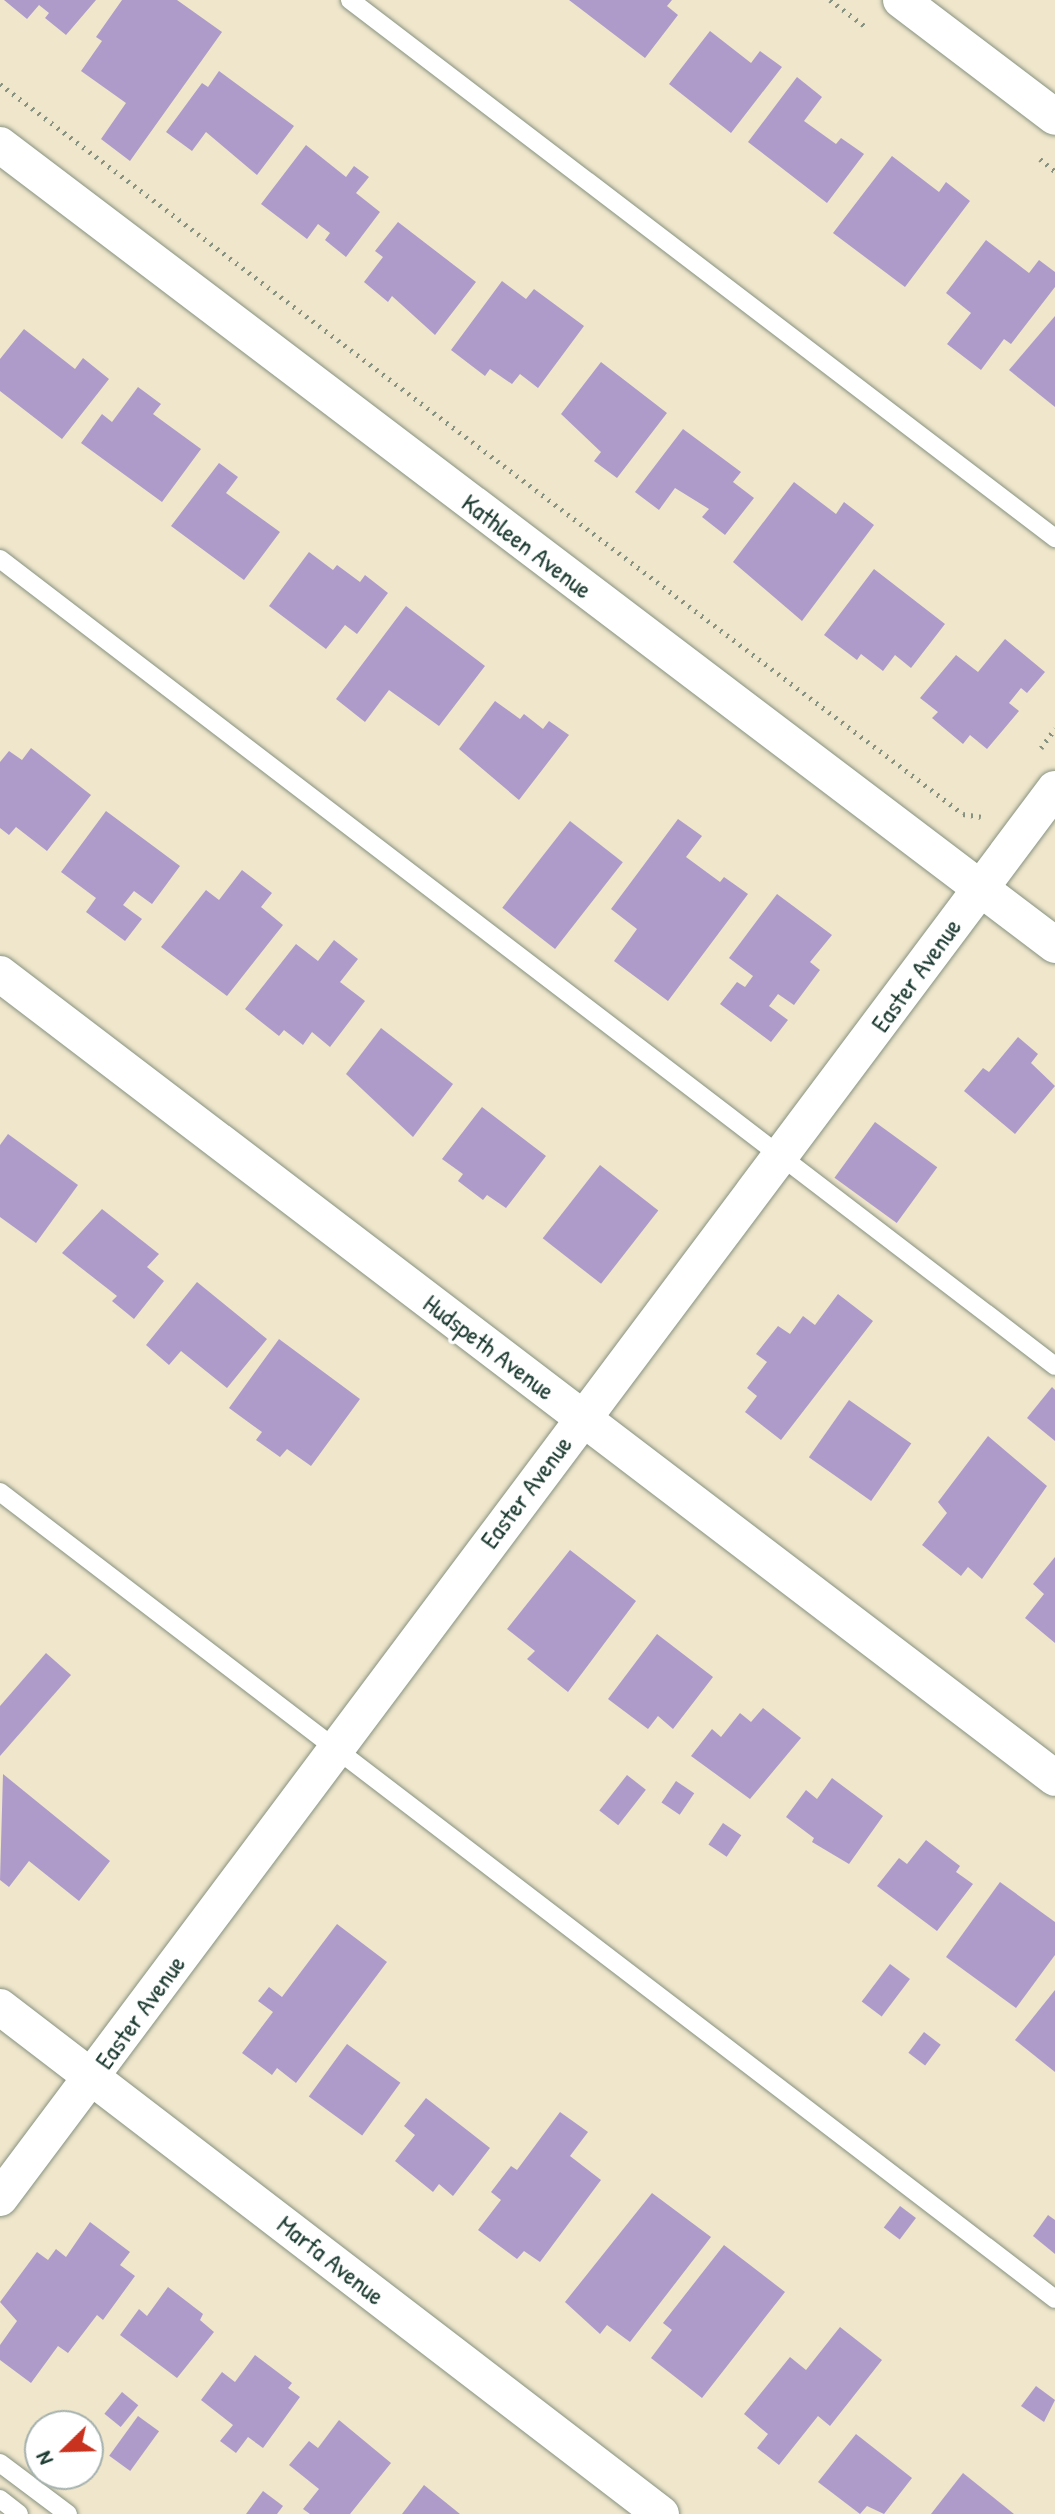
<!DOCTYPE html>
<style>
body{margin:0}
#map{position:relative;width:1055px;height:2514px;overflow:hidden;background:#efe6cb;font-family:"Patrick Hand",sans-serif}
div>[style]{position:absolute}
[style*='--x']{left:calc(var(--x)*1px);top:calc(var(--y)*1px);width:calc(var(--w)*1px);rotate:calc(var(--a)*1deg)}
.building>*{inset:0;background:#af9bca;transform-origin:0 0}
.path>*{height:5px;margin-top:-2.5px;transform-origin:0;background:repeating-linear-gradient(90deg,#879280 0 2px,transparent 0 8px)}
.roads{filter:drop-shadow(0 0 2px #879280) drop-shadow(0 0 2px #879280)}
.service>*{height:18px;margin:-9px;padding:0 9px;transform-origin:9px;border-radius:9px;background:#fff}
.minor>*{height:36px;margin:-18px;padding:0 18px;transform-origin:18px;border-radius:18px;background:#fff}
span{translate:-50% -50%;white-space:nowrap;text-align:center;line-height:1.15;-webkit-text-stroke:7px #fff;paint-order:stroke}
.street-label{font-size:26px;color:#1f3d34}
.north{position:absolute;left:24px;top:2410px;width:80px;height:80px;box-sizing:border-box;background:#fff;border:2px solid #a5b1ae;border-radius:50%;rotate:247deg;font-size:22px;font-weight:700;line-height:32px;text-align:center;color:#1f3d34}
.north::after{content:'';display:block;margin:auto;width:28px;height:36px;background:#c8321e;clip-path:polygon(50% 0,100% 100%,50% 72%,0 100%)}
</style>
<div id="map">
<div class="building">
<div style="clip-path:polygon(4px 0,96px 0,66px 35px,45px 18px,49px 13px,39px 5px,27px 19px)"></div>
<div style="clip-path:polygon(122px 0,177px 0,222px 32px,130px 161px,101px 139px,126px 103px,81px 71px,102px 41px,96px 37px)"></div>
<div style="clip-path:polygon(569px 0,672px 0,667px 6px,678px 15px,645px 58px)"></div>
<div style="clip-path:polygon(710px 31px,751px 63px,760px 51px,782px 67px,731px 133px,669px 84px)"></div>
<div style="clip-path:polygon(219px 71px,294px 126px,257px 175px,206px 132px,192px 151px,166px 132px,202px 83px,208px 87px)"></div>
<div style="clip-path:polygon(797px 77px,822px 97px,804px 121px,836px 144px,841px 138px,864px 154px,827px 203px,748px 142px)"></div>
<div style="clip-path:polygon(306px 145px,346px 177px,354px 166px,369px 177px,356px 193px,380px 212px,346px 257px,325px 240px,330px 233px,318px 224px,307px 239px,261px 204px)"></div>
<div style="clip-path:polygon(892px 156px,939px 192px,946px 182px,970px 201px,905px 287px,833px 233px)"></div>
<div style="clip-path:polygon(398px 222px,476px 282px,435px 335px,392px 296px,388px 302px,364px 282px,383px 257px,375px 251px)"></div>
<div style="clip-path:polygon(986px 240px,1029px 273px,1039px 260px,1055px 272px,1055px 287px,1011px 344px,1004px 339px,981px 370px,947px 344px,971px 313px,946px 293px)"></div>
<div style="clip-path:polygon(502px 281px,526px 299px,534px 289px,584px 326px,538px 388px,520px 374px,512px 384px,490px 369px,485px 376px,451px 350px)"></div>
<div style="clip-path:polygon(1055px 316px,1055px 407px,1009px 370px)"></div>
<div style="clip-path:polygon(24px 329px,75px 369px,83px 358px,109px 379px,62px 439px,0 391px,0 359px)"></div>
<div style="clip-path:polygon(601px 362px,667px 413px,617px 478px,594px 461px,601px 452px,561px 414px)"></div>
<div style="clip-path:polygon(138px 387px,161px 404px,153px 414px,201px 449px,162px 502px,81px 443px,102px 414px,112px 422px)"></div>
<div style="clip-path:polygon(683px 429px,741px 472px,733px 482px,754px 498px,725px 535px,702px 517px,709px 509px,675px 488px,659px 510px,635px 492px)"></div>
<div style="clip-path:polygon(219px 463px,238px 477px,226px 493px,280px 532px,244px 580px,171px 526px)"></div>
<div style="clip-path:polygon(794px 482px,836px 514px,844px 502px,874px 525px,802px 621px,733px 562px)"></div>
<div style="clip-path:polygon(309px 552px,333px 570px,337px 565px,360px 582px,365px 575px,388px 593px,357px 634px,345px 625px,326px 649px,269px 606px)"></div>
<div style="clip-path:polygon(874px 569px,945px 624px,911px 668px,895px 655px,883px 671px,861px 654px,857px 660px,824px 635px)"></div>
<div style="clip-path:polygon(406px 606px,485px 666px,439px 726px,389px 690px,365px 722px,336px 699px)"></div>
<div style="clip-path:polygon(1005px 639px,1045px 672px,1027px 693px,1021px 688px,1009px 703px,1019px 711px,987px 749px,970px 735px,963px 744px,932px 718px,938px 712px,920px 698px,956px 655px,978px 672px)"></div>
<div style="clip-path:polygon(495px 701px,520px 719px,524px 714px,543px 729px,549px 721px,569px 735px,519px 800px,459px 749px)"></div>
<div style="clip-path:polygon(31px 748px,91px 795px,47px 851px,16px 827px,9px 835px,0 828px,0 762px,9px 751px,22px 760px)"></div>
<div style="clip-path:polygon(106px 811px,180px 866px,152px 904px,134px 891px,123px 905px,142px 919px,125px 941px,86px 912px,96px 898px,61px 872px)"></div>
<div style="clip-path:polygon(678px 819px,702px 836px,686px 857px,720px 882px,724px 877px,748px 894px,668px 1001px,614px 961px,637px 929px,611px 909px)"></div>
<div style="left:570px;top:821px;width:67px;height:110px;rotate:38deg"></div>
<div style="clip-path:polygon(242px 870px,272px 893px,261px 907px,283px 925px,227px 996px,161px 947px,206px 890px,219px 900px)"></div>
<div style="clip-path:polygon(777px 894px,832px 935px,810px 962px,820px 970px,794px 1005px,778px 994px,769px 1006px,788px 1020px,771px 1042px,720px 1004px,737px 982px,745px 987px,753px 976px,729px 958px)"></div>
<div style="clip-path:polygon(334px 940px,358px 959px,340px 982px,365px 1001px,330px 1047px,312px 1032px,303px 1045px,284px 1030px,279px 1036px,245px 1009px,296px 944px,318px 961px)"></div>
<div style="clip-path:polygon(381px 1028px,453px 1084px,413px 1137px,346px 1074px)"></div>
<div style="clip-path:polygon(1018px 1037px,1038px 1054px,1031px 1063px,1055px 1086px,1015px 1134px,964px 1091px,983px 1068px,989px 1072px)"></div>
<div style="clip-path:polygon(482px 1107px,546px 1156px,506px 1208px,487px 1195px,483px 1200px,458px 1181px,463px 1174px,442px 1159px)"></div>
<div style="left:875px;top:1122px;width:77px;height:69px;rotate:36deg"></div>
<div style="clip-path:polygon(8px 1134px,78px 1185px,36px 1243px,0 1217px,0 1145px)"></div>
<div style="left:600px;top:1165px;width:74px;height:93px;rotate:38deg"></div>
<div style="clip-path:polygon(102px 1209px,159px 1254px,147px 1267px,164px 1281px,134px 1319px,112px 1301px,117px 1296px,62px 1253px)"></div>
<div style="clip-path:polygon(197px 1282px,267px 1339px,227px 1388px,181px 1351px,169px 1365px,146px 1345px)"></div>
<div style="clip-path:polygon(838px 1294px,873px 1321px,781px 1440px,745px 1412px,757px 1396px,747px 1388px,767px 1362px,756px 1354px,778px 1326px,790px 1334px,803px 1316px,815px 1325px)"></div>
<div style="clip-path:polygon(279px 1339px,360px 1399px,311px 1466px,287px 1449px,280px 1457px,256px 1440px,262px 1432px,229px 1408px)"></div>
<div style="clip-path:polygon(1052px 1387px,1055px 1390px,1055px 1441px,1027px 1418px)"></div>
<div style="left:849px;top:1400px;width:76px;height:70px;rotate:35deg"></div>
<div style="clip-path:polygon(988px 1436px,1047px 1486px,982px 1579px,968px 1567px,961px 1576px,922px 1545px,947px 1513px,938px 1502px)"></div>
<div style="clip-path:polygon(570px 1550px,636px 1601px,568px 1692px,527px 1659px,535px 1651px,507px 1629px)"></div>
<div style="clip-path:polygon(1055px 1557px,1055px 1643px,1025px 1618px,1044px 1594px,1033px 1584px)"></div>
<div style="clip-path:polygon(657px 1634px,713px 1677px,673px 1729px,658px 1716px,648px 1729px,608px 1699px)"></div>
<div style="clip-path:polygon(46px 1653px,71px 1675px,0 1756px,0 1706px)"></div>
<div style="clip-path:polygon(763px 1708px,801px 1738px,750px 1799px,691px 1756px,712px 1729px,721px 1737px,740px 1713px,751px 1722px)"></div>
<div style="clip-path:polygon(3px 1774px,110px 1861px,79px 1901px,29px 1861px,9px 1887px,0 1880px)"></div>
<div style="left:627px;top:1775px;width:24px;height:45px;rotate:38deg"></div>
<div style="clip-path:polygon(832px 1778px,883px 1816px,849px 1864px,812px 1842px,814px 1838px,786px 1817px,806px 1790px,817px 1799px)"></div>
<div style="left:676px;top:1781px;width:22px;height:26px;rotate:34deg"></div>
<div style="left:723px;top:1823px;width:22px;height:26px;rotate:34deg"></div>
<div style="clip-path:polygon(926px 1840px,960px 1866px,956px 1872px,973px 1884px,937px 1931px,877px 1886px,899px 1858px,907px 1864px)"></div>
<div style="clip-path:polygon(1000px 1882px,1055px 1922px,1055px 1955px,1016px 2008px,946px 1957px)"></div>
<div style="clip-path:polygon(337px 1924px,387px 1962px,296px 2083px,277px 2068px,272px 2075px,242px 2053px,273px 2012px,258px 2001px,269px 1987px,282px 1997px)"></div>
<div style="left:890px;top:1964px;width:25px;height:47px;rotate:37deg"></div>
<div style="clip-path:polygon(1055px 1990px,1055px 2072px,1015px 2040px)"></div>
<div style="left:924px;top:2032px;width:21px;height:26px;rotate:37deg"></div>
<div style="left:347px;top:2044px;width:66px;height:65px;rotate:36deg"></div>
<div style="clip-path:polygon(426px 2098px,490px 2148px,453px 2196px,439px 2184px,433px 2192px,395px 2161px,415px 2135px,404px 2126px)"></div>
<div style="clip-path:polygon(560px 2112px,588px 2132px,570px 2156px,601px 2180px,540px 2262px,524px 2251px,517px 2259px,478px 2230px,501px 2200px,491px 2192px,511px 2166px,517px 2170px)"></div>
<div style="clip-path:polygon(652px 2193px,711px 2237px,630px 2342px,607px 2325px,600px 2334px,565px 2302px)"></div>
<div style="left:900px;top:2206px;width:20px;height:27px;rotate:37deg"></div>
<div style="clip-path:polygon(1048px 2215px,1055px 2220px,1055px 2254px,1033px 2236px)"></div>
<div style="clip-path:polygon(90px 2222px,130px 2252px,120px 2265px,135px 2276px,103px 2320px,97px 2315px,68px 2353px,58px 2346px,31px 2383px,0 2360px,0 2345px,17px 2321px,0 2302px,37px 2252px,48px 2260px,56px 2249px,66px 2257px)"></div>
<div style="clip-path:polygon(724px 2245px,785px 2292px,702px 2398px,651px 2358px,672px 2330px,663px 2323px)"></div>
<div style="clip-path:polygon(168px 2287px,203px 2314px,200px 2320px,214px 2332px,177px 2378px,120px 2335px,139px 2309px,147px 2316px)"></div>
<div style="clip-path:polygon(840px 2327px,882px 2360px,830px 2426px,818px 2416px,779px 2465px,757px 2448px,768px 2434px,744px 2414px,790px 2357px,806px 2370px)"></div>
<div style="clip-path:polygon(255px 2355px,292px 2383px,288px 2388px,300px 2397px,263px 2448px,248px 2437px,236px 2453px,220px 2441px,233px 2425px,201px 2400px,222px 2372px,235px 2382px)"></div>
<div style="clip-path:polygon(1036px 2386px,1055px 2400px,1044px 2422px,1021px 2406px)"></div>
<div style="left:122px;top:2392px;width:21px;height:28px;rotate:39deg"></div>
<div style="left:138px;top:2416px;width:26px;height:49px;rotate:36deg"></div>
<div style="clip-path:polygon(339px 2420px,391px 2463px,350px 2514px,310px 2514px,303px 2509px,319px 2489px,289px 2465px,309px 2441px,318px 2448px)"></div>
<div style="clip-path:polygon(856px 2434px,912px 2478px,884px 2514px,867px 2506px,860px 2514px,818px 2482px)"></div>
<div style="clip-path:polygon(963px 2473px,1014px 2514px,931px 2514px)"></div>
<div style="clip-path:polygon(424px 2485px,460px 2514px,402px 2514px)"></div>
<div style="clip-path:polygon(263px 2491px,283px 2506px,277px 2514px,246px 2514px)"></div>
</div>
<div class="path">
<div style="--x:830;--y:0;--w:45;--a:36.9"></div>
<div style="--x:0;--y:84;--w:1208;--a:37.16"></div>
<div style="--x:963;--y:814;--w:18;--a:9"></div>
<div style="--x:1040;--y:159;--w:19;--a:39"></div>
<div style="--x:1041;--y:748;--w:24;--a:-54"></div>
</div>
<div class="roads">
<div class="service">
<div style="--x:350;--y:0;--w:887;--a:37.35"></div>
<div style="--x:0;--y:559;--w:1328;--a:37.41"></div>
<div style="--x:0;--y:1492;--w:1328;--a:37.41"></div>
<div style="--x:0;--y:2463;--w:85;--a:36.9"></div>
<div style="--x:0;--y:2499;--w:24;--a:38"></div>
</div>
<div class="minor">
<div style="--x:901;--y:0;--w:193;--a:37.2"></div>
<div style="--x:0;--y:145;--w:1324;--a:37.17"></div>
<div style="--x:0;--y:974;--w:1326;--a:37.31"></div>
<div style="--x:0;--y:2007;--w:833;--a:37.49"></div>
<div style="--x:0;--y:2198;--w:1760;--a:-53.18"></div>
</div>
</div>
<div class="street-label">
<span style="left:527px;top:546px;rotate:37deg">Kathleen Avenue</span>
<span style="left:916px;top:975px;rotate:-54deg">Easter Avenue</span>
<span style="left:489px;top:1347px;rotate:37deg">Hudspeth Avenue</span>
<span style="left:526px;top:1492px;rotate:-53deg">Easter Avenue</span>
<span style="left:140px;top:2012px;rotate:-54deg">Easter Avenue</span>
<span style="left:331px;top:2260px;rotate:38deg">Marfa Avenue</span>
</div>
<div class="north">N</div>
</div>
